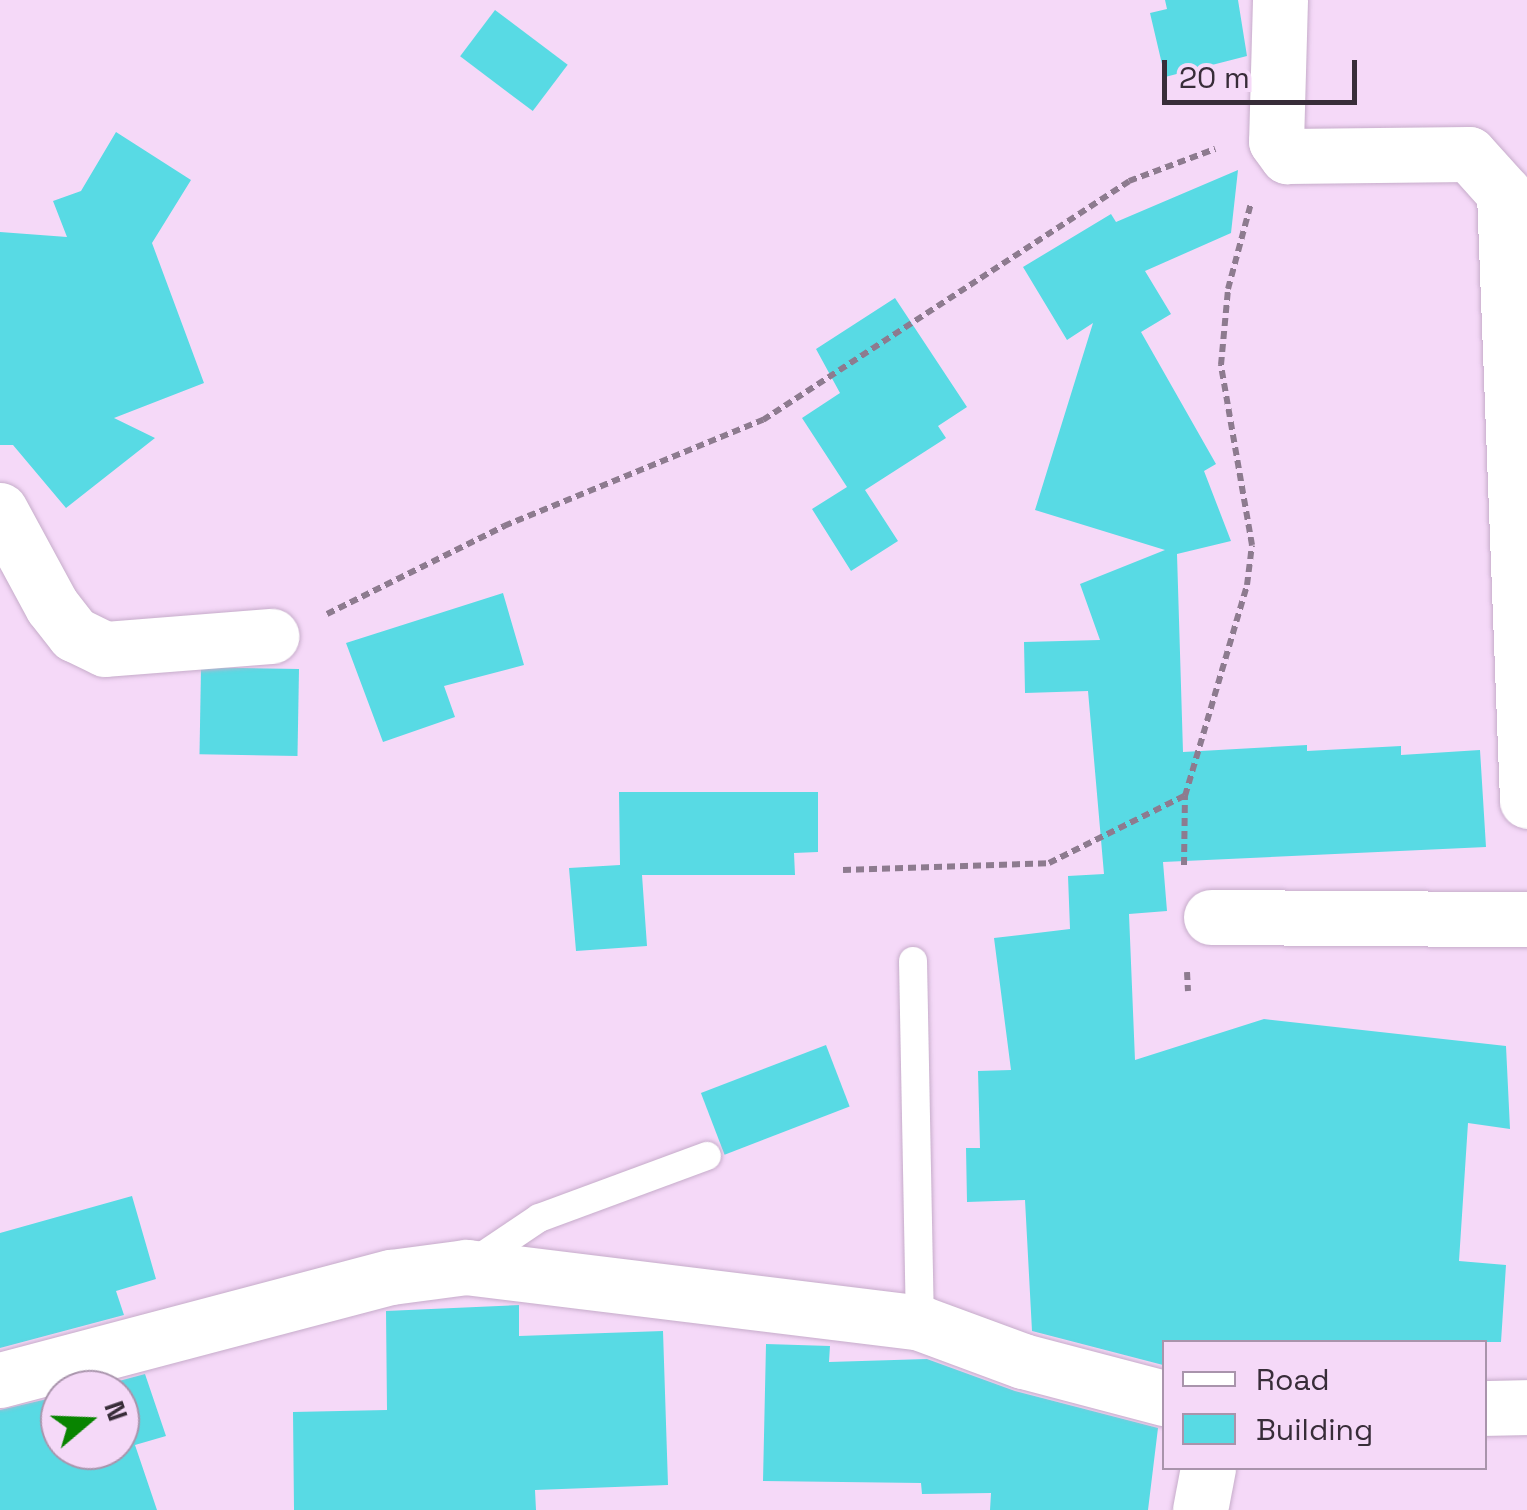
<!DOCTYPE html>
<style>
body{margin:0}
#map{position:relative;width:1527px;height:1510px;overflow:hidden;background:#f5d9f8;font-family:"Space Grotesk",sans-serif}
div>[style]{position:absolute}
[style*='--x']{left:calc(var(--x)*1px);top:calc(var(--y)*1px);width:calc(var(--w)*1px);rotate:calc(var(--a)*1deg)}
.building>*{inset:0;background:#58dae4;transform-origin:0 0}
.path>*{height:6px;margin-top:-3px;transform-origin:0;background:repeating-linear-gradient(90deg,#8d7b8f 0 8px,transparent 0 13px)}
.roads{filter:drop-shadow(0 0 2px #c6acca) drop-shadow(0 0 2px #c6acca)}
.service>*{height:28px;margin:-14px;padding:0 14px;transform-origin:14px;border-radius:14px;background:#fff}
.minor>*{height:55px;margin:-27.5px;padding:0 27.5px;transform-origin:27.5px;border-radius:27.5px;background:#fff}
span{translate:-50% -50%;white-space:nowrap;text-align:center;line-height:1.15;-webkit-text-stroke:9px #f5d9f8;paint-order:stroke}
.legend{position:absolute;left:1162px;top:1340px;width:325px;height:130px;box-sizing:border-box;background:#f5d9f8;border:2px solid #a994ac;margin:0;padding:12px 18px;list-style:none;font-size:30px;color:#382d39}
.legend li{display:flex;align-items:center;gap:20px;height:50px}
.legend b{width:50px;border:2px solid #a994ac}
.north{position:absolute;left:40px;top:1370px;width:100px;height:100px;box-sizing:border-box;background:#f5d9f8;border:2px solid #a994ac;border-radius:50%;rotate:71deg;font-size:28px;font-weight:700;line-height:40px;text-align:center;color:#382d39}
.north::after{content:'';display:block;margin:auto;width:35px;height:45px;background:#088400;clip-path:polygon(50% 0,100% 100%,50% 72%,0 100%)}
.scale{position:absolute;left:1162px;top:60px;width:195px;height:45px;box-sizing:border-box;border:5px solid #382d39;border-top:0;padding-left:12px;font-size:30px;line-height:35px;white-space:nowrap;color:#382d39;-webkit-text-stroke:8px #f5d9f8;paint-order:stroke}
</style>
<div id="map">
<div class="building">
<div style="clip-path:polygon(1165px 0,1238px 0,1247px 56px,1165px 77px,1150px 13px,1167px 9px)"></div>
<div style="left:495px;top:10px;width:91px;height:58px;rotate:37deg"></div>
<div style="clip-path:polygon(116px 132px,191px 180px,152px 243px,204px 383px,114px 418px,155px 438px,66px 508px,13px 445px,0 445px,0 232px,67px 237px,53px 201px,81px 191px)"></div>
<div style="clip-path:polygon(1238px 170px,1231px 233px,1145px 271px,1171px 314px,1141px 332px,1216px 464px,1204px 471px,1231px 541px,1177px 554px,1183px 752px,1307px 745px,1307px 751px,1401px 746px,1401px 755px,1480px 750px,1486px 847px,1163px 862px,1167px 911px,1129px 914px,1135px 1060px,1264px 1019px,1506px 1046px,1510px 1129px,1468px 1123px,1459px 1261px,1506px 1265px,1501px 1342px,1164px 1342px,1163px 1365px,1032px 1331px,1025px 1200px,967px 1202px,966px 1148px,980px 1148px,978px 1071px,1011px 1070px,994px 938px,1070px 929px,1068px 876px,1104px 874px,1088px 691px,1025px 693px,1024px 642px,1100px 640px,1080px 584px,1165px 550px,1035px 510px,1093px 323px,1067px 340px,1023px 267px,1111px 214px,1116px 222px)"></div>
<div style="clip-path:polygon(895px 298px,967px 407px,938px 426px,946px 438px,865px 490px,898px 541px,851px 571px,812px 509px,847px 487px,802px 418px,840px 393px,816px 349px)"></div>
<div style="clip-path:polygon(503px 593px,524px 665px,444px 686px,455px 717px,383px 742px,346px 643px)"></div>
<div style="left:299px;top:669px;width:87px;height:98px;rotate:91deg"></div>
<div style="clip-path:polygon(619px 792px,818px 792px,818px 852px,794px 853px,795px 875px,642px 875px,647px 946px,576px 951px,569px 868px,620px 865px)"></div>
<div style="left:826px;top:1045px;width:66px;height:134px;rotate:69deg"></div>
<div style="clip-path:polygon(132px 1196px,156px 1279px,116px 1291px,124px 1315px,0 1348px,0 1233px)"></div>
<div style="clip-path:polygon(519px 1305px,519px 1336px,663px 1331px,668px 1485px,535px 1490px,536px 1510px,294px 1510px,293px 1412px,387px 1410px,386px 1311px)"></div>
<div style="clip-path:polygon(766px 1344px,830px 1346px,829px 1362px,927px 1359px,1015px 1391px,1158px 1428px,1148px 1510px,990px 1510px,991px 1493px,922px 1494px,921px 1483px,763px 1481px)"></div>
<div style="clip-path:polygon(145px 1374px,166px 1436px,135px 1445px,157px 1510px,0 1510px,0 1410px,60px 1396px,60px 1450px,120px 1450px,120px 1390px,85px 1390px)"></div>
</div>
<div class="path">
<div style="--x:327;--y:614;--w:198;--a:-26.4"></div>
<div style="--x:504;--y:526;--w:280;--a:-22.3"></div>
<div style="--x:763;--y:420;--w:437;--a:-33.1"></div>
<div style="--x:1129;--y:181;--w:92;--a:-20.4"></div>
<div style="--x:1184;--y:865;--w:69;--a:-89.2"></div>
<div style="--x:1185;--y:796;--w:220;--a:-73.6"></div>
<div style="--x:1247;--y:585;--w:40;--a:-82.9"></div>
<div style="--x:1252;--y:545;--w:183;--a:-99.8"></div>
<div style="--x:1221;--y:365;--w:76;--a:-84.7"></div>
<div style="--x:1228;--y:289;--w:89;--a:-75"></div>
<div style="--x:843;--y:870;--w:206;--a:-1.9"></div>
<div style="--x:1049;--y:863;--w:151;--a:-26.4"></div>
<div style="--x:1187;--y:972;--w:19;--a:87"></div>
</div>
<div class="roads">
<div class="service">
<div style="--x:913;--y:961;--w:362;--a:88.9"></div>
<div style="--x:469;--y:1265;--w:84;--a:-33.9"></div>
<div style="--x:539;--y:1218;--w:179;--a:-20.3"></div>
</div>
<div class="minor">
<div style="--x:1280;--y:0;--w:141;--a:91.6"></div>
<div style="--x:1276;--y:141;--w:19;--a:54"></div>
<div style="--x:1287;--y:156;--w:182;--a:-0.6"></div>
<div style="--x:1469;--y:154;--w:52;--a:48.1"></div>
<div style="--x:1504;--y:193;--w:608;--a:87.83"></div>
<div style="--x:0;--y:510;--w:109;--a:61.6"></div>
<div style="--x:52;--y:606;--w:36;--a:52"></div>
<div style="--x:74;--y:634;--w:34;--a:26"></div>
<div style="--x:105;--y:649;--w:167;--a:-4.5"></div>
<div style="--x:1211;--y:917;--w:316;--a:0.4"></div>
<div style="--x:0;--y:1380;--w:404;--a:-14.8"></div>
<div style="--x:391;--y:1277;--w:76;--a:-7.6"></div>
<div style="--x:466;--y:1267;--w:457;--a:7"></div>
<div style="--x:920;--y:1323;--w:110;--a:20.3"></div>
<div style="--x:1023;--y:1361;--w:146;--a:14.7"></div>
<div style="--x:1484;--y:1408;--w:43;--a:-1.3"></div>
<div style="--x:1200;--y:1510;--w:43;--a:-79.2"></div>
</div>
</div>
<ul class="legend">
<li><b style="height:12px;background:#fff"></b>Road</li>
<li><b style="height:28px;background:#58dae4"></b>Building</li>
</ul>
<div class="north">N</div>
<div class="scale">20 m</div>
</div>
